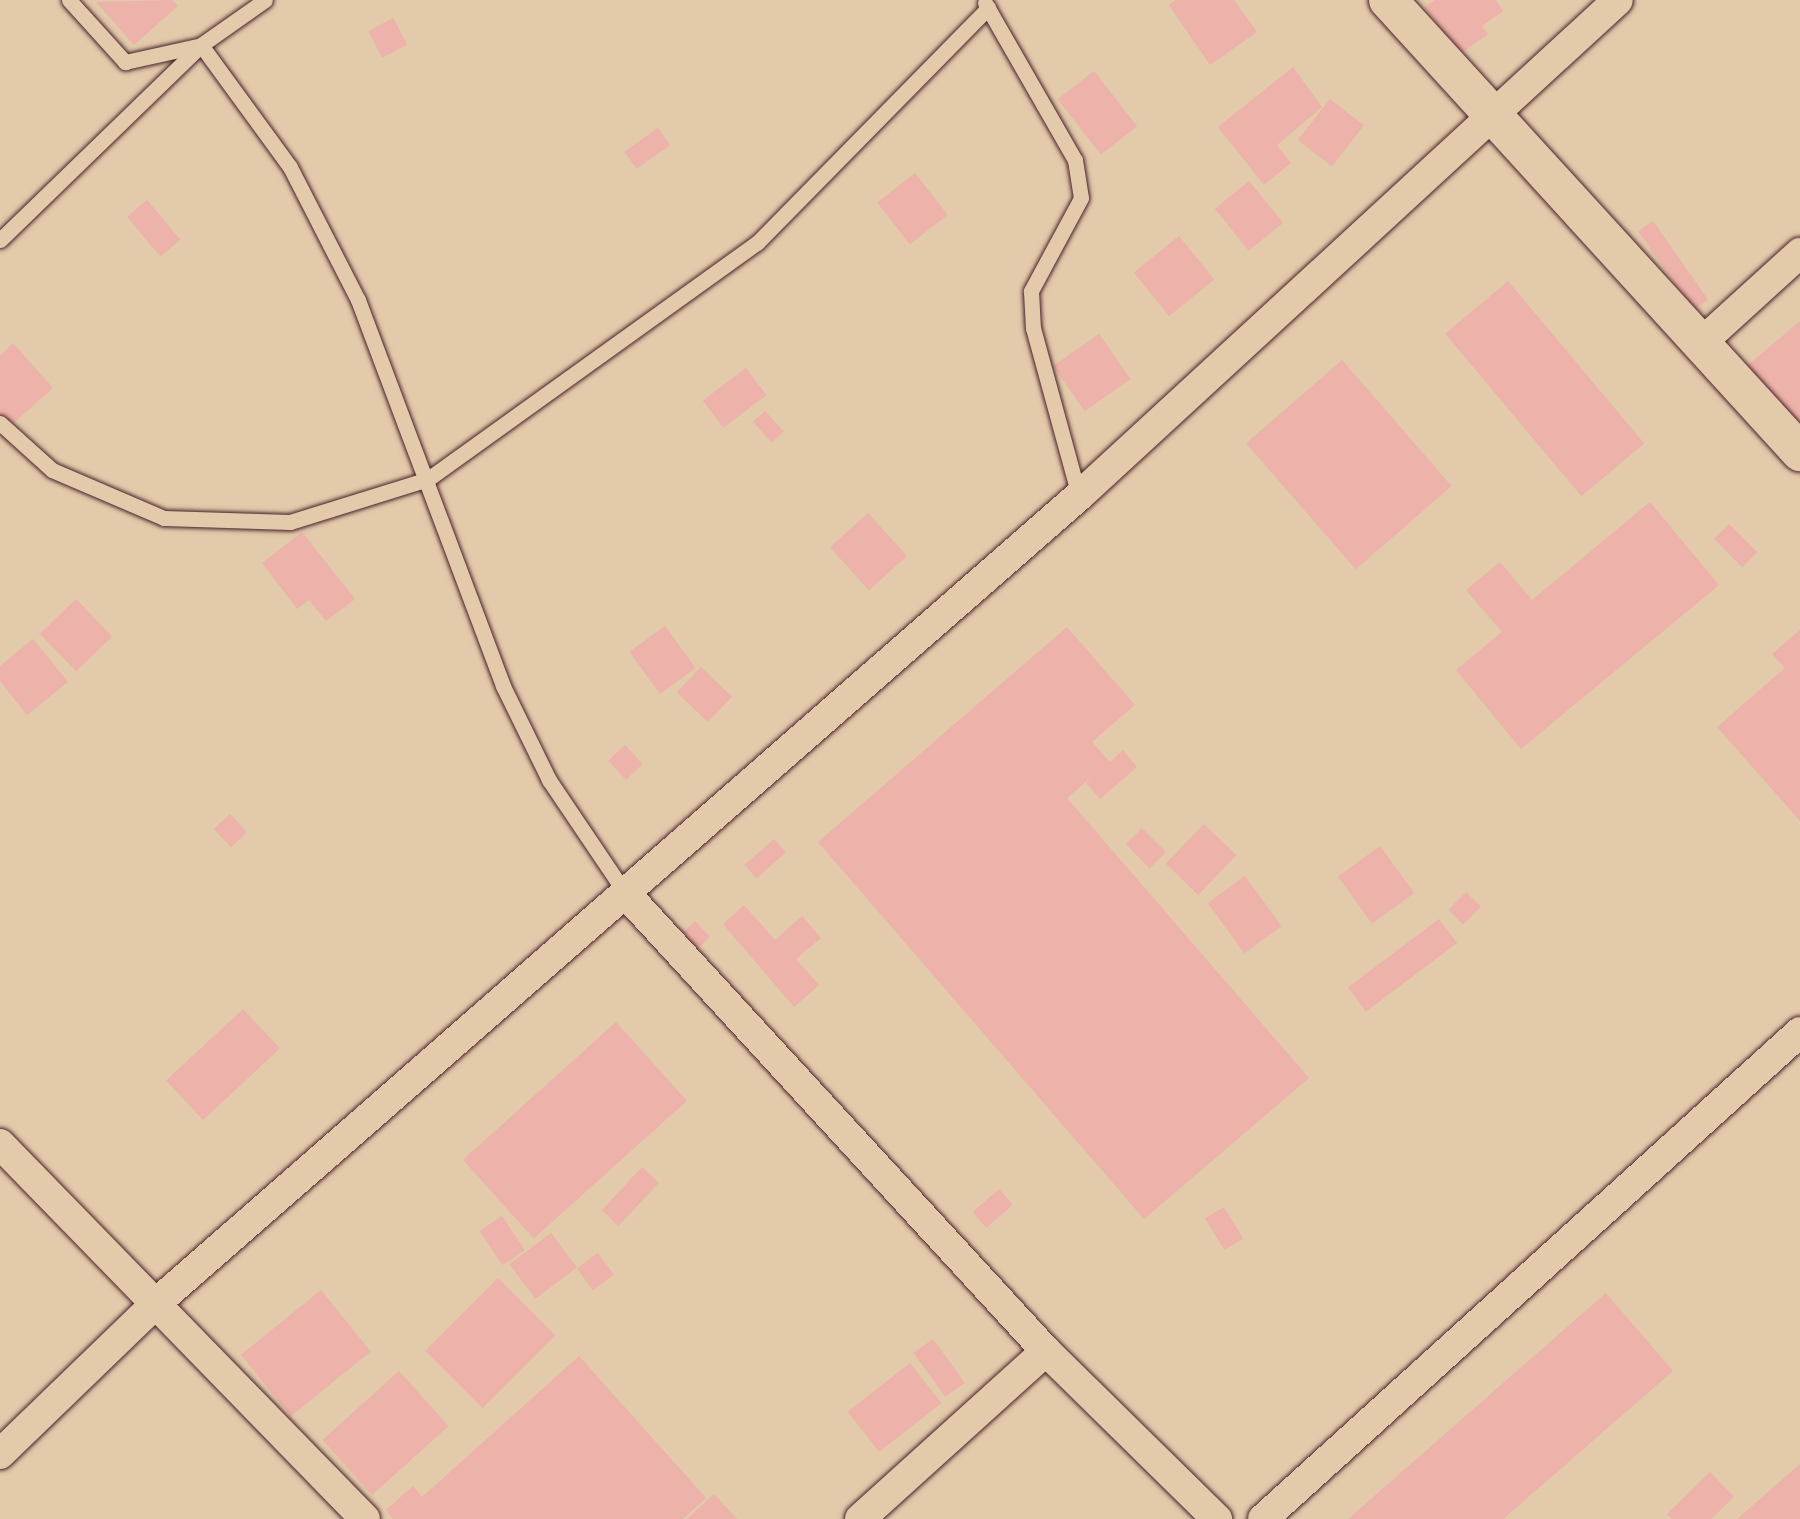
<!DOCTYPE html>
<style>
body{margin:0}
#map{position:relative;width:1800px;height:1519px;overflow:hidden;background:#e2caaa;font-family:"Indie Flower",sans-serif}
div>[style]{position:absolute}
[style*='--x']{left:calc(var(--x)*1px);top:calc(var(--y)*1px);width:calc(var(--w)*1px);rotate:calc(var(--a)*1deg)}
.building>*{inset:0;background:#edb2a9;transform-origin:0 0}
.roads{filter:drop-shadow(0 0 2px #4a1f2b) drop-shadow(0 0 2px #4a1f2b)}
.service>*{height:15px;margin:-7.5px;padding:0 7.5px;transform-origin:7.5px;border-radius:7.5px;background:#e2caaa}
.minor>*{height:30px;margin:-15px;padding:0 15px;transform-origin:15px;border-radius:15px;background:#e2caaa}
.tertiary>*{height:38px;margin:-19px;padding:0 19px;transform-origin:19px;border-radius:19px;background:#e2caaa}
span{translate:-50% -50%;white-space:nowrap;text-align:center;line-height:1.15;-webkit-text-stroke:8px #e2caaa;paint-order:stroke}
</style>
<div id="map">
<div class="building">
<div style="clip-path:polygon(172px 0,178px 6px,134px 45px,96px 2px)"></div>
<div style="clip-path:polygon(1176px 0,1234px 0,1257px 32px,1210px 65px,1169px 5px)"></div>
<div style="clip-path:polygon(1435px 0,1496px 0,1503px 11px,1482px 26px,1488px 34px,1459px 55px,1425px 7px)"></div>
<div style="left:393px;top:18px;width:30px;height:28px;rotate:62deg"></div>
<div style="clip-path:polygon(1293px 67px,1322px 107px,1277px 145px,1291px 163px,1264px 185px,1218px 127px)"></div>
<div style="left:1094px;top:71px;width:70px;height:46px;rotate:52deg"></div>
<div style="left:1330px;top:99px;width:43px;height:52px;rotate:38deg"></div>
<div style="left:658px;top:128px;width:21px;height:41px;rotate:55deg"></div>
<div style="left:915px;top:173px;width:53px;height:48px;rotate:52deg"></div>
<div style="left:1249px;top:181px;width:54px;height:44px;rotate:51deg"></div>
<div style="left:147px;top:200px;width:52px;height:26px;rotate:50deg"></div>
<div style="left:1653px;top:221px;width:96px;height:18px;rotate:55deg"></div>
<div style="left:1179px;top:236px;width:56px;height:58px;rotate:51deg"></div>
<div style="left:1508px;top:281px;width:212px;height:82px;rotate:50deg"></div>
<div style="clip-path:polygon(1800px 321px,1800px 421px,1790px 430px,1741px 371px)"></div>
<div style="left:1099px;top:334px;width:55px;height:56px;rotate:55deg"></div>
<div style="clip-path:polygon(13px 343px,53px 388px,10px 426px,0 416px,0 356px)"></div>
<div style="left:1342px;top:360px;width:167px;height:127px;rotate:49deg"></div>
<div style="left:746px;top:368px;width:34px;height:54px;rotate:53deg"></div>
<div style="left:765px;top:411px;width:28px;height:16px;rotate:48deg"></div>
<div style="clip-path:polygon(1650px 502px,1719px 585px,1521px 749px,1456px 670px,1502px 632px,1466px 590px,1500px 562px,1532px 600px)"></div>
<div style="left:868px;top:513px;width:58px;height:51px;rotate:48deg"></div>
<div style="left:1729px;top:524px;width:40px;height:21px;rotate:45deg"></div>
<div style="clip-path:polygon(302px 532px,355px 599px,326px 621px,309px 600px,297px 609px,262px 563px)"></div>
<div style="left:76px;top:599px;width:52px;height:50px;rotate:46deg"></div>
<div style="left:665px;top:626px;width:52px;height:44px;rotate:54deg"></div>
<div style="clip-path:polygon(1067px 627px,1135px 705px,1092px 742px,1110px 762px,1123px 750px,1137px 767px,1100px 799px,1086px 783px,1094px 775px,1067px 798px,1309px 1078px,1144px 1219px,818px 842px)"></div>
<div style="clip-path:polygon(1800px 630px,1800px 821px,1717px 727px,1785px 668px,1772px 654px)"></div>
<div style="clip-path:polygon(33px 639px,68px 682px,27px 715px,0 681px,0 666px)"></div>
<div style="left:701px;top:667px;width:43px;height:35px;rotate:44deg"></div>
<div style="left:625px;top:745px;width:26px;height:23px;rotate:47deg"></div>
<div style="left:230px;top:814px;width:25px;height:22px;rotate:47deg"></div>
<div style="left:1204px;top:824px;width:45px;height:55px;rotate:44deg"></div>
<div style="left:1142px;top:828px;width:34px;height:23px;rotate:45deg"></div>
<div style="left:774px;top:839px;width:18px;height:39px;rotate:49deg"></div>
<div style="left:1380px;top:846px;width:58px;height:52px;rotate:54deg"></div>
<div style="left:1245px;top:876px;width:62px;height:46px;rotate:54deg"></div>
<div style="left:1466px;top:892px;width:21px;height:25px;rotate:45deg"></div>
<div style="clip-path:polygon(744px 905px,775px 940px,802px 916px,821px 938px,796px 959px,819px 985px,794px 1007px,723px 924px)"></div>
<div style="left:1439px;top:919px;width:30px;height:114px;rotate:53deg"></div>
<div style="left:695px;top:921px;width:22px;height:20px;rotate:47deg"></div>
<div style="left:243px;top:1009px;width:54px;height:105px;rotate:47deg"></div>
<div style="left:616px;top:1022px;width:106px;height:206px;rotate:48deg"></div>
<div style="left:642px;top:1167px;width:23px;height:59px;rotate:43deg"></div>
<div style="left:999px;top:1189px;width:21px;height:35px;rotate:49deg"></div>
<div style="left:1224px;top:1207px;width:37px;height:22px;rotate:59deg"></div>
<div style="left:502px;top:1216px;width:41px;height:27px;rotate:56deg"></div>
<div style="left:551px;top:1233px;width:43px;height:52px;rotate:53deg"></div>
<div style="left:598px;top:1253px;width:27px;height:26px;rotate:54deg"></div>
<div style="left:498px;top:1278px;width:81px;height:103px;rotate:45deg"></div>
<div style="left:321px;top:1290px;width:79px;height:103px;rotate:51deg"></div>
<div style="clip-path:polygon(1606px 1293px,1673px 1371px,1503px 1519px,1348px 1519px)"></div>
<div style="left:933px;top:1339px;width:54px;height:24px;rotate:54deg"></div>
<div style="clip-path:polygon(579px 1356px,706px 1498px,683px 1519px,393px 1519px,386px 1510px,413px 1486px,422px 1497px)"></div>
<div style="left:910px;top:1363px;width:51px;height:79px;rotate:52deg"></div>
<div style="left:399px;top:1371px;width:74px;height:103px;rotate:48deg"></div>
<div style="clip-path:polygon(1800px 1464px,1800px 1519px,1737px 1519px)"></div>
<div style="clip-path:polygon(1710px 1472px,1734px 1497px,1711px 1519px,1672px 1519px,1667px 1514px)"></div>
<div style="clip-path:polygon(714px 1494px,737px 1519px,687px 1519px)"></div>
</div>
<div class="roads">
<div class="service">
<div style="--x:69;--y:0;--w:84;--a:47.9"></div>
<div style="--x:125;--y:62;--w:74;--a:-12.5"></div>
<div style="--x:985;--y:3;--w:181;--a:60.2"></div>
<div style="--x:1075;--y:160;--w:38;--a:81"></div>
<div style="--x:1081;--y:198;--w:106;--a:118.3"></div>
<div style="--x:1031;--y:291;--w:37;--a:87"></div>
<div style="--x:1033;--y:328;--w:174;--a:74.7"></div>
<div style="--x:201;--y:45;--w:151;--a:53.9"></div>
<div style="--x:290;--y:167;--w:149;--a:62.9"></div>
<div style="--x:358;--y:300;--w:412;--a:69.4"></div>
<div style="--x:503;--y:686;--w:105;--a:63.9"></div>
<div style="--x:549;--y:780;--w:138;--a:56"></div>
<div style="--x:0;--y:240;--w:280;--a:-44.1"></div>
<div style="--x:201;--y:45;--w:78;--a:-35.1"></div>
<div style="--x:0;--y:423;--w:70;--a:42.1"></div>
<div style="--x:52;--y:470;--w:122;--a:23.2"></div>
<div style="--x:164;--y:518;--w:126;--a:1.8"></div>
<div style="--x:290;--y:522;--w:145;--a:-17.3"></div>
<div style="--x:428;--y:479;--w:405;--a:-35.7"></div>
<div style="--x:757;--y:243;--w:330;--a:-45.5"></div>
</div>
<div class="minor">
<div style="--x:1701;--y:343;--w:134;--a:-42.3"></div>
<div style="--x:626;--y:894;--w:621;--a:47.42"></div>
<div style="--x:1046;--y:1351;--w:240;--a:44.5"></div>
<div style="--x:0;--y:1144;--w:523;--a:45.77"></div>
<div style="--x:0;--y:1454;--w:213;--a:-44"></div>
<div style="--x:153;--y:1306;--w:1230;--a:-41.18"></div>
<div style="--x:1079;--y:496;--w:732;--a:-42.62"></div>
<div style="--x:860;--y:1519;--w:251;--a:-42.1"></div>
<div style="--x:1263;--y:1519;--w:725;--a:-42.2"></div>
</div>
<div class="tertiary">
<div style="--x:1388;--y:0;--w:612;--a:47.65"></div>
</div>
</div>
</div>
